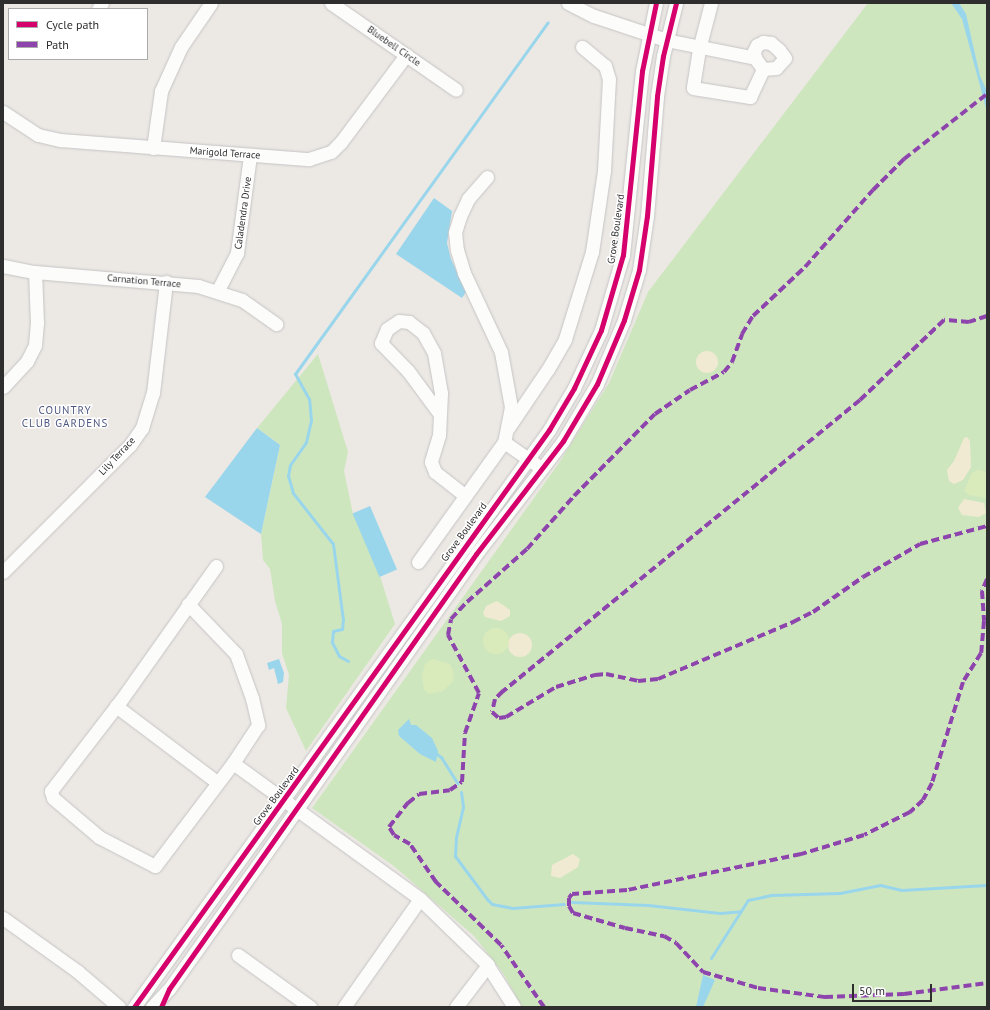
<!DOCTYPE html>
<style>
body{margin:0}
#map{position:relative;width:990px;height:1010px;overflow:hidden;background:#ece8e4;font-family:"PT Sans",sans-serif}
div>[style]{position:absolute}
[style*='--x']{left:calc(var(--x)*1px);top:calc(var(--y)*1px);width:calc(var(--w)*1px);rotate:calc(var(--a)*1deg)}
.green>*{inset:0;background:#cee6be}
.sand>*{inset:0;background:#f0ead3}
.round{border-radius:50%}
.pitch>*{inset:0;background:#d9eabb}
.water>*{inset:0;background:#99d6ec;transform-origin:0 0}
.stream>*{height:3px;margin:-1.5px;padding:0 1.5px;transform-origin:1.5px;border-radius:1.5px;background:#99d6ec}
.roads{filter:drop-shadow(0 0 1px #c5c4c5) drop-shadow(0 0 1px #c5c4c5)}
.minor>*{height:13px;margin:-6.5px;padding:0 6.5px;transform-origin:6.5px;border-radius:6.5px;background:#fcfcfb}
.quiet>*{height:4px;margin-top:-2px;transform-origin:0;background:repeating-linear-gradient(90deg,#8e44ad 0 8px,transparent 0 12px)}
.cycleway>*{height:5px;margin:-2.5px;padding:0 2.5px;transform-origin:2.5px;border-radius:2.5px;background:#d6006c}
span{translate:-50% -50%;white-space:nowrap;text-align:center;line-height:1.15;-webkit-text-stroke:3px #fff;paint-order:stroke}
.street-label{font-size:10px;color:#2e2e2e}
.neighbourhood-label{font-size:11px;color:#4d5680;letter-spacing:1px}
.frame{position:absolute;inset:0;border:4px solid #2e2e2e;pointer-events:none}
.legend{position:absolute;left:8px;top:8px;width:140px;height:52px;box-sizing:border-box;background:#fff;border:1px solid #ababab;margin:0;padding:5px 7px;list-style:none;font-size:12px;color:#2e2e2e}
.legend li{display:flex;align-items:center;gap:8px;height:20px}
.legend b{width:20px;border:1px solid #ababab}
.scale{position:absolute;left:852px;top:984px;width:80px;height:18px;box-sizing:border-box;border:2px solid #2e2e2e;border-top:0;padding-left:5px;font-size:12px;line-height:14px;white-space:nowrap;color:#2e2e2e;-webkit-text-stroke:3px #fff;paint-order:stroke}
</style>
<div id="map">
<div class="green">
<div style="clip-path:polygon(868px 3px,987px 3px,987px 1007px,522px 1007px,503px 973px,474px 936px,395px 867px,312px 808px,559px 463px,609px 383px,648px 292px)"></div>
<div style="clip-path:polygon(318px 354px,348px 452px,344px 471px,353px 514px,380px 576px,395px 624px,306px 751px,286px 708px,289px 675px,282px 653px,282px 624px,275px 601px,270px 569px,263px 560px,261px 534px,280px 445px,257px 428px)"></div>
</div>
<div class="sand">
<div class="round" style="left:696px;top:351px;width:22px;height:22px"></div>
<div style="clip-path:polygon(967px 437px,970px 441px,971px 467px,963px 480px,954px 484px,949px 481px,947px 470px,954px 461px,964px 438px)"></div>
<div style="clip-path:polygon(964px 499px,984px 503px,986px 513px,979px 517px,962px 515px,958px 508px)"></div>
<div style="clip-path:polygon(497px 601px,510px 610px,510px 616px,501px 621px,485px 617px,483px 613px,486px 606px)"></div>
<div class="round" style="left:508px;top:633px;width:24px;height:24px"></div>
<div style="clip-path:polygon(573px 854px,580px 859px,578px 867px,560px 878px,551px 876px,552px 865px)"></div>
</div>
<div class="pitch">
<div style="clip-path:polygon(978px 470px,987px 472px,987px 498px,969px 495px,964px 491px,972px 473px)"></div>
<div class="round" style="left:483px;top:628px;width:26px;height:26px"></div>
<div style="clip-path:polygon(432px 659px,450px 664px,454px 673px,453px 681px,443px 691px,429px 694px,424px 690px,422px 676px,425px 664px)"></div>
</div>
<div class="water">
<div style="clip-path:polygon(951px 3px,959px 3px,966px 14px,980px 76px,987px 91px,987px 112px,962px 19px)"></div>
<div style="clip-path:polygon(434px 198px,452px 211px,447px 243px,451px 259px,466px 292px,462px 298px,396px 254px)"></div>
<div style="clip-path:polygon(257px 428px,280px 445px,261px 534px,205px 497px)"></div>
<div style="left:370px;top:506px;width:69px;height:19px;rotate:67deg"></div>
<div style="clip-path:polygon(279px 659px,284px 673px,283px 682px,278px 684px,274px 668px,269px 670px,267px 663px)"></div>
<div style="clip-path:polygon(409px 719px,411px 725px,416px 725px,432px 738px,438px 751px,436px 762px,420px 754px,399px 736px,398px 730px)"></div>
<div style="clip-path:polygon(703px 975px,715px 980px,703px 1007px,696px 1007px)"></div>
</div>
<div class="stream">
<div style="--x:348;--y:661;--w:10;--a:-151"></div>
<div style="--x:339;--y:656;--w:16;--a:-117"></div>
<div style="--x:332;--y:642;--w:11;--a:-85"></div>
<div style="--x:333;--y:631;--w:9;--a:-13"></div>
<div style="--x:342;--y:629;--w:9;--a:-84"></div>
<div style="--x:343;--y:620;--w:77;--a:-97.5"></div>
<div style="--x:333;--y:544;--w:65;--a:-128.1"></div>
<div style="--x:293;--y:493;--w:18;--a:-106"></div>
<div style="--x:288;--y:476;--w:11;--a:-80"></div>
<div style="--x:290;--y:465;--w:28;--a:-55"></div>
<div style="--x:306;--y:442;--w:23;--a:-77"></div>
<div style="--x:311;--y:420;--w:21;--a:-95"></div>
<div style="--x:309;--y:399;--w:29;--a:-119"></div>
<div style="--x:295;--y:374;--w:433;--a:-54.3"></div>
<div style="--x:434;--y:752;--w:9;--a:36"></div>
<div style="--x:441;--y:757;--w:31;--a:58"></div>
<div style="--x:461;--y:792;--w:15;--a:82"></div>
<div style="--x:463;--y:807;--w:31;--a:103"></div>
<div style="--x:456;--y:837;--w:19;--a:93"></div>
<div style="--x:455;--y:856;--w:54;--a:53.3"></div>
<div style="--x:487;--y:899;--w:7;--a:45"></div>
<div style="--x:492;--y:904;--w:20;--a:11"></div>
<div style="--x:512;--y:908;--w:52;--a:-4.4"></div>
<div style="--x:572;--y:902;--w:76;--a:2.3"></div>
<div style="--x:648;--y:905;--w:72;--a:6.3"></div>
<div style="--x:720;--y:913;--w:21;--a:-5"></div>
<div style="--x:711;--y:958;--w:69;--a:-57.5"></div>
<div style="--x:748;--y:900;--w:25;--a:-12"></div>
<div style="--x:772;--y:895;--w:68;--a:-1.7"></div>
<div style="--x:840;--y:893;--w:41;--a:-11.3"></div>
<div style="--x:880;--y:885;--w:22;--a:13"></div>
<div style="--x:901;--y:890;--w:86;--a:-3.3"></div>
</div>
<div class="roads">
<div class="minor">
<div style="--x:331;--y:3;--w:152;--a:34.8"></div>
<div style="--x:568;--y:3;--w:29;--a:27"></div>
<div style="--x:594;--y:16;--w:76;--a:18.4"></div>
<div style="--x:666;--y:40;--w:91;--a:11.4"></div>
<div style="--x:755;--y:58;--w:14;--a:54"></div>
<div style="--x:763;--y:69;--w:13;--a:-4"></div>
<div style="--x:776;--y:68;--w:13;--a:-48"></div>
<div style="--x:785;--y:58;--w:10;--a:-127"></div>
<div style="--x:779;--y:50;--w:11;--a:-139"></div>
<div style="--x:771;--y:43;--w:8;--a:-173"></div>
<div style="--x:763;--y:42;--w:7;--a:153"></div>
<div style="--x:757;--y:45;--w:7;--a:117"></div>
<div style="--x:754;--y:51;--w:7;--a:82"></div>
<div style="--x:711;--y:3;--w:48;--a:104.6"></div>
<div style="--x:699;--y:49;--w:39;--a:99"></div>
<div style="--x:693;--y:88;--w:58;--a:9"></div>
<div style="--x:750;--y:97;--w:31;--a:-65"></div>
<div style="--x:98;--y:9;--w:7;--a:-56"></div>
<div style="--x:3;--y:112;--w:42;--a:33.3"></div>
<div style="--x:38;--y:135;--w:23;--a:13"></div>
<div style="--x:60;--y:140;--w:250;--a:4.4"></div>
<div style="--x:309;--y:159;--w:23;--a:-18"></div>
<div style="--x:331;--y:152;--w:14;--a:-45"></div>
<div style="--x:341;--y:142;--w:109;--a:-53.2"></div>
<div style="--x:153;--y:148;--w:58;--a:-82"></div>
<div style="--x:161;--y:91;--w:48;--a:-65.6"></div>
<div style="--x:181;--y:47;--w:53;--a:-55.7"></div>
<div style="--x:487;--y:177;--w:29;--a:131"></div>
<div style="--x:468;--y:199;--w:19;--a:115"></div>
<div style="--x:460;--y:216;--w:17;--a:107"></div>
<div style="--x:455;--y:232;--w:18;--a:84"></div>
<div style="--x:457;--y:250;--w:24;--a:73"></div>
<div style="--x:464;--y:273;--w:87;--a:64.9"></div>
<div style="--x:501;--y:352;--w:56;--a:79.7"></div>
<div style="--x:511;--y:407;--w:36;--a:101"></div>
<div style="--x:504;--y:442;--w:38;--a:35"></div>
<div style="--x:3;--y:266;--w:33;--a:11"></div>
<div style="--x:35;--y:272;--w:164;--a:4.9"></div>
<div style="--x:198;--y:286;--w:46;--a:17.7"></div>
<div style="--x:242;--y:300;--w:42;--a:35.2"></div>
<div style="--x:218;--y:290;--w:42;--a:-62.8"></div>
<div style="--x:237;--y:253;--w:99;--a:-82.4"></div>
<div style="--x:3;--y:387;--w:35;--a:-47"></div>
<div style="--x:27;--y:361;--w:18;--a:-63"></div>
<div style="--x:35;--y:345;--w:22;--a:-85"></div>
<div style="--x:37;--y:323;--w:51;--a:-92.2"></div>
<div style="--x:439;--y:413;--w:52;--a:-126.4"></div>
<div style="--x:408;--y:371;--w:39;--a:-134"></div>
<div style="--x:381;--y:343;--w:15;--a:-67"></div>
<div style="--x:387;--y:329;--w:14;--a:-34"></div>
<div style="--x:399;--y:321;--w:10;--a:6"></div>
<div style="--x:409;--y:322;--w:18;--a:38"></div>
<div style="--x:423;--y:333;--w:23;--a:61"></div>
<div style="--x:434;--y:353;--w:41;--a:80.1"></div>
<div style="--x:441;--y:393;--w:42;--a:92.7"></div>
<div style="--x:439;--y:435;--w:28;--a:107"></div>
<div style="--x:431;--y:462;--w:11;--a:68"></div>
<div style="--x:435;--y:472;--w:37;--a:38"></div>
<div style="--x:508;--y:428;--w:71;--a:-55.9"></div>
<div style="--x:548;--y:369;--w:34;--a:-60"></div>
<div style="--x:565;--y:339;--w:91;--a:-72.8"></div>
<div style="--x:592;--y:252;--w:82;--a:-81.6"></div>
<div style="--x:604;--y:171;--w:92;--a:-86.9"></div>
<div style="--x:609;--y:79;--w:14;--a:-107"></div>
<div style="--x:605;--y:66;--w:30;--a:-140"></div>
<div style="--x:418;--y:562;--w:148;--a:-54.4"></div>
<div style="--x:216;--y:566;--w:164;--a:125.3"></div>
<div style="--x:121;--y:700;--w:115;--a:127.6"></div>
<div style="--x:51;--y:791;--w:7;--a:74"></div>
<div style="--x:53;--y:798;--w:60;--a:40.3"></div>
<div style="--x:99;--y:837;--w:63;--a:27.4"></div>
<div style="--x:155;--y:866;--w:129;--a:-52.9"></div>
<div style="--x:233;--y:763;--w:231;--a:36"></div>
<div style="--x:420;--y:899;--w:92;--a:44.1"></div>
<div style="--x:486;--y:963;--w:52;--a:57.5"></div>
<div style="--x:3;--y:572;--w:180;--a:-45"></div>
<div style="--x:130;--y:445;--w:21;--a:-55"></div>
<div style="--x:142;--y:428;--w:37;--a:-73"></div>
<div style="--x:153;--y:393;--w:112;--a:-83.3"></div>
<div style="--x:188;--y:604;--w:69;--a:46.2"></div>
<div style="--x:236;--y:654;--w:47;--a:70"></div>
<div style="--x:252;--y:698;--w:28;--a:77"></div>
<div style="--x:258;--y:725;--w:45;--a:123.3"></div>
<div style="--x:116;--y:706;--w:126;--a:37"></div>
<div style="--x:3;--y:918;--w:91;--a:35.6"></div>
<div style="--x:77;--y:971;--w:55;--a:40.6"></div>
<div style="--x:238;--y:955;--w:89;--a:35.8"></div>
<div style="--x:134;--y:1007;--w:711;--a:-54.27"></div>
<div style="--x:549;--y:430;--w:49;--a:-59.2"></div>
<div style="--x:574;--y:388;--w:64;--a:-65"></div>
<div style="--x:601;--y:330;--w:78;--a:-73.7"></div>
<div style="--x:623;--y:255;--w:185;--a:-84.1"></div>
<div style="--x:642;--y:71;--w:69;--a:-78.4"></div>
<div style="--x:152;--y:1007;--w:25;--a:-47"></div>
<div style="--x:169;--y:989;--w:167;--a:-54.5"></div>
<div style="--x:266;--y:853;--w:365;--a:-54.9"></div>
<div style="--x:476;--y:554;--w:143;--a:-52.4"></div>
<div style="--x:563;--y:441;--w:66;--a:-59.2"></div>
<div style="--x:597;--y:384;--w:69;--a:-67.1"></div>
<div style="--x:624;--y:320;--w:52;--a:-73.3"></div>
<div style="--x:639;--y:270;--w:55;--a:-81.6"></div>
<div style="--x:647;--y:216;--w:120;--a:-85.2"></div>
<div style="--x:657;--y:96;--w:40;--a:-81.5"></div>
<div style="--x:663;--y:56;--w:55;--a:-76.2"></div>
<div style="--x:344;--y:1007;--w:132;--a:-54.9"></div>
<div style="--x:456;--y:1007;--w:53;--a:-52.7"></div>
</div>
</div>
<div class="quiet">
<div style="--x:987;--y:316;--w:19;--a:162"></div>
<div style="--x:969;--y:322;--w:25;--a:-175"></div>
<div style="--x:944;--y:320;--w:116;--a:136.4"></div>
<div style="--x:860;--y:400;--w:461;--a:140.8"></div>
<div style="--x:503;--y:691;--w:11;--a:135"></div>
<div style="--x:495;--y:699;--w:13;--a:103"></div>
<div style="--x:492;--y:712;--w:9;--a:41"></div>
<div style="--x:499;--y:718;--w:7;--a:-8"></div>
<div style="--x:506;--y:717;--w:58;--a:-31"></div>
<div style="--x:556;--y:687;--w:41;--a:-17.1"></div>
<div style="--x:595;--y:675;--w:11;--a:-5"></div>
<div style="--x:606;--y:674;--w:33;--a:12"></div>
<div style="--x:638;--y:681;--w:20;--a:-6"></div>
<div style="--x:658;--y:679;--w:147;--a:-22.9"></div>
<div style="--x:793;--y:622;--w:22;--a:-27"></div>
<div style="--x:813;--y:612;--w:61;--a:-35"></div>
<div style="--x:863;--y:577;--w:66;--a:-30.1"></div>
<div style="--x:920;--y:544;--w:69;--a:-15"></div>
<div style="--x:987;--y:579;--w:13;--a:113"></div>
<div style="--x:982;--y:591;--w:30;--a:86"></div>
<div style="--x:984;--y:621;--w:32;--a:95"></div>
<div style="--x:981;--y:653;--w:34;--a:122"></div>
<div style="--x:963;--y:682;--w:106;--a:107.1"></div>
<div style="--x:932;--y:783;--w:19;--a:118"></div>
<div style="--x:923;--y:800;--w:18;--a:137"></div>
<div style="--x:910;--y:812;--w:51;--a:153.4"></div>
<div style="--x:864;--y:835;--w:66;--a:163.2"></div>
<div style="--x:801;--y:854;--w:178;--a:168.3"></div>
<div style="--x:627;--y:890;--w:55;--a:175.8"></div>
<div style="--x:572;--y:894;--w:5;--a:127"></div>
<div style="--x:569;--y:898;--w:8;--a:90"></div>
<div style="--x:569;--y:906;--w:8;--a:60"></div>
<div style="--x:573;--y:913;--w:54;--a:16.1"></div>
<div style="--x:625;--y:928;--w:40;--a:12"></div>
<div style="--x:664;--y:936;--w:14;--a:30"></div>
<div style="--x:676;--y:943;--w:40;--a:47"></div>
<div style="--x:703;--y:972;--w:57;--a:16.2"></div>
<div style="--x:758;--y:988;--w:68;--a:7.7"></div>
<div style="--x:825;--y:997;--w:79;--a:-2.2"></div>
<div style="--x:904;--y:994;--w:84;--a:-7.5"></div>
<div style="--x:544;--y:1007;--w:75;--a:-124.7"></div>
<div style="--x:501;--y:945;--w:91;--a:-135.9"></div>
<div style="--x:436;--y:882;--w:46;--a:-124.4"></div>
<div style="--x:410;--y:844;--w:18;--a:-151"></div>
<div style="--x:394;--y:835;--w:9;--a:-122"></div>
<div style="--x:389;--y:827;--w:31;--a:-52"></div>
<div style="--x:408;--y:803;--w:14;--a:-39"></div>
<div style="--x:419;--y:794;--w:31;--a:-7"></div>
<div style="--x:450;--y:790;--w:14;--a:-34"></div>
<div style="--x:462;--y:782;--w:49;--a:-86.5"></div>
<div style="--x:465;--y:733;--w:42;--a:-70.7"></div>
<div style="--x:479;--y:693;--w:66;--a:-118.1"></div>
<div style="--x:448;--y:635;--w:16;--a:-79"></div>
<div style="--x:451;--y:619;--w:23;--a:-47"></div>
<div style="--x:467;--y:602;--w:80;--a:-41.5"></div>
<div style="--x:527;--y:549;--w:71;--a:-48.4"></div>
<div style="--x:574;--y:496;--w:115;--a:-45.4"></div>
<div style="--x:655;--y:414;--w:42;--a:-34.4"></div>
<div style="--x:690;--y:390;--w:38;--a:-28"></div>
<div style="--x:724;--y:372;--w:13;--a:-51"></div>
<div style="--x:732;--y:362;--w:30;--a:-70"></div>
<div style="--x:742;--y:334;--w:21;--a:-59"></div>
<div style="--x:753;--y:316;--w:71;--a:-43.3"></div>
<div style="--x:805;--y:267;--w:103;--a:-48.6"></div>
<div style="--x:873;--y:190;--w:44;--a:-45"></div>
<div style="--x:904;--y:159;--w:105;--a:-38.1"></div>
</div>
<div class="cycleway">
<div style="--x:134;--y:1007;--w:711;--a:-54.27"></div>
<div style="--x:549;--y:430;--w:49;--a:-59.2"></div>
<div style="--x:574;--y:388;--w:64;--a:-65"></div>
<div style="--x:601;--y:330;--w:78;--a:-73.7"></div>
<div style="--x:623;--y:255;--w:185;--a:-84.1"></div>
<div style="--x:642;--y:71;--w:69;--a:-78.4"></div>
<div style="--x:161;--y:1007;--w:20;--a:-66"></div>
<div style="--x:169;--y:989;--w:532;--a:-54.79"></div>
<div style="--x:476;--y:554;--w:143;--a:-52.4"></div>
<div style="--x:563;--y:441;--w:66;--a:-59.2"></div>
<div style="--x:597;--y:384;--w:69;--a:-67.1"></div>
<div style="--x:624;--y:320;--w:52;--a:-73.3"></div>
<div style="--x:639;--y:270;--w:55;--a:-81.6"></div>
<div style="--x:647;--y:216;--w:120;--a:-85.2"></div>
<div style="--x:657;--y:96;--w:40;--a:-81.5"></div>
<div style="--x:663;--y:56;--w:55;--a:-76.2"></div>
</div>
<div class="street-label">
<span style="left:394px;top:46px;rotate:35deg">Bluebell Circle</span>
<span style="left:225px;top:153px;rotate:4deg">Marigold Terrace</span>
<span style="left:243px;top:213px;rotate:-82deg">Caladendra Drive</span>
<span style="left:616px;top:229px;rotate:-82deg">Grove Boulevard</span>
<span style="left:144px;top:281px;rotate:5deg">Carnation Terrace</span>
<span style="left:117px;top:456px;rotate:-47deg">Lily Terrace</span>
<span style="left:464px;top:532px;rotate:-54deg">Grove Boulevard</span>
<span style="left:276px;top:796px;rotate:-54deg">Grove Boulevard</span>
</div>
<div class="neighbourhood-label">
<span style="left:65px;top:417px">COUNTRY<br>CLUB GARDENS</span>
</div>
<div class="frame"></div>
<ul class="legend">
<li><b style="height:5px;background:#d6006c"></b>Cycle path</li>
<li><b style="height:5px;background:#8e44ad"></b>Path</li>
</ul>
<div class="scale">50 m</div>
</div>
